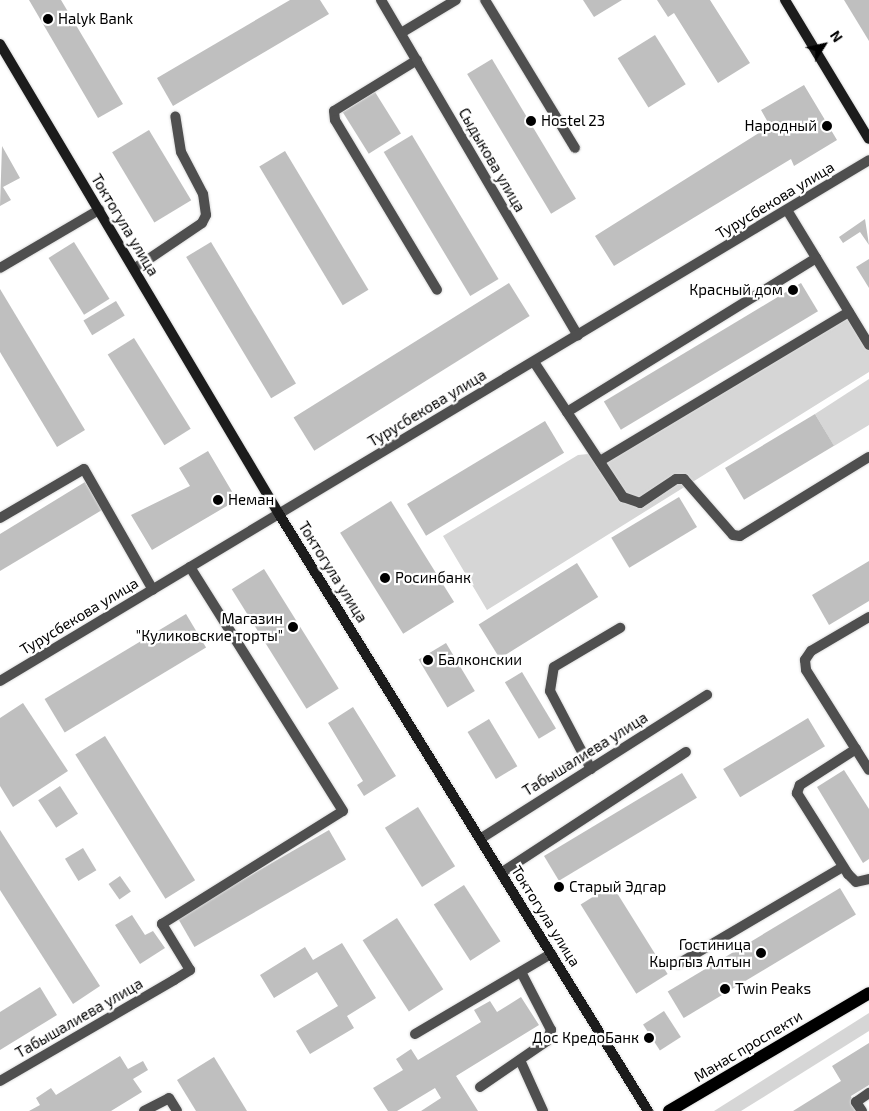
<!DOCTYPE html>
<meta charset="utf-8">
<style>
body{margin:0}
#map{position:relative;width:869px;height:1111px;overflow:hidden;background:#fff;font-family:"Exo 2",sans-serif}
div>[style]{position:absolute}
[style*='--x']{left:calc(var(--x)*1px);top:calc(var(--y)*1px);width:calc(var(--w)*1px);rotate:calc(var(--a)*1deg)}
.green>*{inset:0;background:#d6d6d6}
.building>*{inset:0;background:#bfbfbf;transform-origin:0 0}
.roads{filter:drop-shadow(0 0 1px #dbdbdb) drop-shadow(0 0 1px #dbdbdb)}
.lane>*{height:10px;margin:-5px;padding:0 5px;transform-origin:5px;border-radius:5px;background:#4f4f4f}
.street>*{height:10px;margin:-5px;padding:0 5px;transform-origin:5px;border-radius:5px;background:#4f4f4f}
.secondary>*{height:10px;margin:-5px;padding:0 5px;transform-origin:5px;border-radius:5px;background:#1c1c1c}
.primary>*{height:12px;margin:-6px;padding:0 6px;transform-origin:6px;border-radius:6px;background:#000}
.dots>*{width:14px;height:14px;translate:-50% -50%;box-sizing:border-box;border:2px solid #fff;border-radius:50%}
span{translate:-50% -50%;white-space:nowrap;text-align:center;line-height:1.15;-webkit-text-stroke:4.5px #fff;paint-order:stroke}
.poi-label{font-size:15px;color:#000}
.left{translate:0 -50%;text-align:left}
.right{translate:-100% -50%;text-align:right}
.street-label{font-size:15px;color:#000}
.north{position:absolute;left:799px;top:20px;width:50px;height:50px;-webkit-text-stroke:4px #fff;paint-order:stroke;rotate:55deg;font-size:14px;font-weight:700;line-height:20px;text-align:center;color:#000}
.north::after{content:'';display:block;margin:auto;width:18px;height:22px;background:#000;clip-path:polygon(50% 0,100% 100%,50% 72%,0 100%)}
</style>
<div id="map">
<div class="green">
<div style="clip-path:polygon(849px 312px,869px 345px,869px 372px,487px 610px,443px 536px,578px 455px,617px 451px)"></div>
<div style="clip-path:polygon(869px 379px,869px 425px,834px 446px,815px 414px)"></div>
<div style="clip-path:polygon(869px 1013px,869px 1031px,741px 1111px,714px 1111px)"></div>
</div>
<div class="building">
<div style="clip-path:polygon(29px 0,61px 0,123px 104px,98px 118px)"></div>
<div style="clip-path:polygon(290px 0,320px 0,329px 14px,173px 106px,157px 78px)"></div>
<div style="clip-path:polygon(583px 0,622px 0,594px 17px)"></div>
<div style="clip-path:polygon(657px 0,710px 0,750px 63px,718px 83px,674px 13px,668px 17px)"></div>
<div style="clip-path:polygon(844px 0,869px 0,869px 41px)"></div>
<div style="left:655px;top:35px;width:58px;height:44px;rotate:58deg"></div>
<div style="left:492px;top:59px;width:163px;height:29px;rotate:59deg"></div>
<div style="clip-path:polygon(804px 85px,837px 140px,794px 166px,791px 159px,614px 266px,595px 236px,770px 126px,761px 110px)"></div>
<div style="left:375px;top:92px;width:49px;height:38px;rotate:58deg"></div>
<div style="left:149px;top:130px;width:82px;height:43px;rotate:59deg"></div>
<div style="left:412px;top:135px;width:168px;height:33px;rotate:59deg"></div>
<div style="clip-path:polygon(2px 146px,20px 178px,3px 187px,11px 200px,0 206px)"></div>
<div style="left:285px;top:151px;width:162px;height:30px;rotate:59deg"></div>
<div style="clip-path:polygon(865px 219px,869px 245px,860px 232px,843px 243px,839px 237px)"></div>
<div style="left:74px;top:242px;width:67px;height:30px;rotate:58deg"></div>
<div style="left:211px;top:242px;width:165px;height:29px;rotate:59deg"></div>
<div style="clip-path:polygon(869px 259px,869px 288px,856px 267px)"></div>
<div style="left:509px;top:283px;width:39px;height:254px;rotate:58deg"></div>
<div style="left:801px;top:283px;width:33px;height:230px;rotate:59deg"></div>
<div style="clip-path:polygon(0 289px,85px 430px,57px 447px,0 352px)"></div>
<div style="left:116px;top:301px;width:17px;height:38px;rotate:59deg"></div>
<div style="left:134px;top:338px;width:107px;height:31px;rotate:58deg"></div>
<div style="left:815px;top:414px;width:37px;height:105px;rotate:59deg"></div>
<div style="left:545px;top:421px;width:37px;height:161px;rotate:59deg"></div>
<div style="clip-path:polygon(208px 451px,237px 500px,152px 550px,131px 515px,190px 486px,179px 468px)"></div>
<div style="clip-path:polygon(85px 482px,102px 510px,0 571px,0 534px)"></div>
<div style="left:679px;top:497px;width:35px;height:79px;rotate:59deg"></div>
<div style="left:391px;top:501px;width:119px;height:60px;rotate:58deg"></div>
<div style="clip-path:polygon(869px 561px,869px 601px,829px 625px,812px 595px)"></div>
<div style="left:577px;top:563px;width:40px;height:116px;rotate:58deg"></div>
<div style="left:264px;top:569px;width:141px;height:38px;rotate:58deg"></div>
<div style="left:186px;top:614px;width:39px;height:165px;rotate:59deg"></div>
<div style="left:446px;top:643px;width:56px;height:32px;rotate:59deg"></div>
<div style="left:522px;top:672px;width:66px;height:20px;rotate:59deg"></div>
<div style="clip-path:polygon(23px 703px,68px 771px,13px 807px,0 786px,0 718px)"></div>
<div style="clip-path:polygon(353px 707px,396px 776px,364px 796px,357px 785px,363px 781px,328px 723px)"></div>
<div style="left:808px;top:718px;width:33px;height:99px;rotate:59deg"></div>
<div style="left:489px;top:719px;width:55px;height:25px;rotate:59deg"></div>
<div style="left:105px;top:736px;width:170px;height:35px;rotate:58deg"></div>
<div style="clip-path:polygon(844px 770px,869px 809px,869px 859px,863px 863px,817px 787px)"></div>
<div style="left:682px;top:773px;width:29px;height:161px;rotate:59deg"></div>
<div style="left:60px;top:786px;width:33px;height:26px;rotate:57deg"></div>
<div style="left:418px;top:807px;width:70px;height:39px;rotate:58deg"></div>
<div style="clip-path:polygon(0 830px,100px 986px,73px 1004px,0 890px)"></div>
<div style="left:329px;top:830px;width:34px;height:175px;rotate:60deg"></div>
<div style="left:83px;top:848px;width:26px;height:21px;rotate:59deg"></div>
<div style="left:120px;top:876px;width:19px;height:14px;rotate:55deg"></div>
<div style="left:464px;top:885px;width:67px;height:36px;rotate:57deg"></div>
<div style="left:612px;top:885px;width:105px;height:37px;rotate:58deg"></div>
<div style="left:840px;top:888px;width:31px;height:201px;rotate:59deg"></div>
<div style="clip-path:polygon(132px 915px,145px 935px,153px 931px,165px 948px,140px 964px,115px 925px)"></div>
<div style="left:397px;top:918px;width:85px;height:41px;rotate:57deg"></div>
<div style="clip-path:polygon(342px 943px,376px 998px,347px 1016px,354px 1028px,310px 1054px,296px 1031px,338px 1006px,317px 972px,274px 998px,260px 975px,305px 947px,313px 960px)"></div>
<div style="clip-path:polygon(40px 987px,57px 1015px,0 1050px,0 1012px)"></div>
<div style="clip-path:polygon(521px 997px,539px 1025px,456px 1076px,478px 1111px,421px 1111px,441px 1098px,435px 1088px,397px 1111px,388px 1111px,373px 1088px,403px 1070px,396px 1059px,411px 1049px,418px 1060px,481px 1022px,474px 1010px,490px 1001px,497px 1012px)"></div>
<div style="left:664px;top:1011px;width:31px;height:25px;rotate:57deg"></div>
<div style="clip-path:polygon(869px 1043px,869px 1085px,851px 1096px,855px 1111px,793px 1111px,841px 1081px,832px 1066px)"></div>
<div style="clip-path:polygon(120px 1056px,128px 1069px,143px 1061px,148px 1070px,133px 1079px,142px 1092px,111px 1111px,29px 1111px,40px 1105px,36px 1098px,51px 1088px,56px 1095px)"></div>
<div style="clip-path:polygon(214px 1057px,247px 1111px,196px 1111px,177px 1080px)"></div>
</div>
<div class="roads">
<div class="lane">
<div style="--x:485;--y:0;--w:173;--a:58.7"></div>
<div style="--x:417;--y:60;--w:97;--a:148.4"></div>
<div style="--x:334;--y:111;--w:9;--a:84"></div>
<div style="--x:335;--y:120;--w:198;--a:59"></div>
<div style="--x:787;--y:210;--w:158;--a:58.7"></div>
<div style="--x:134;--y:269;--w:82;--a:-34.1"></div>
<div style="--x:202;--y:223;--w:9;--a:-63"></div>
<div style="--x:206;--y:215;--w:21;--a:-98"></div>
<div style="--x:203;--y:194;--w:47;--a:-117.6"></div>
<div style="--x:181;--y:152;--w:36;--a:-99"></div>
<div style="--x:534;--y:362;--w:162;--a:56.6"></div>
<div style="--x:623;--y:497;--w:18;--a:19"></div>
<div style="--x:640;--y:503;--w:43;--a:-33.7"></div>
<div style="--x:676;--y:479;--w:8;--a:0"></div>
<div style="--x:684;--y:479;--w:74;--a:48.8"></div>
<div style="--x:733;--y:535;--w:7;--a:8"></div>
<div style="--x:740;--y:536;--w:151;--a:-31.5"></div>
<div style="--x:567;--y:412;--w:293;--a:-31.7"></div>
<div style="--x:600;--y:461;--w:290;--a:-30.9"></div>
<div style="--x:0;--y:518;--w:97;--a:-30.3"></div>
<div style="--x:84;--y:469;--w:139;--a:60.3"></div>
<div style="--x:591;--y:769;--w:88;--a:-117.7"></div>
<div style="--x:550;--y:691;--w:24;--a:-81"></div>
<div style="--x:554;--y:667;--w:77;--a:-30.6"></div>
<div style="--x:501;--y:873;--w:221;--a:-33.2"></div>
<div style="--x:174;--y:980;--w:19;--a:-32"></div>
<div style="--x:190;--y:970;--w:54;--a:-121.3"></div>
<div style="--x:162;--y:924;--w:213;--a:-32"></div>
<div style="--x:343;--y:811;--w:288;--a:-122.1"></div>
<div style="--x:415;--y:1034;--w:158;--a:-30.5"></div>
<div style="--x:520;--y:1060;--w:56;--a:65.7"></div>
<div style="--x:480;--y:1087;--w:81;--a:-34.5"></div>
<div style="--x:547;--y:1041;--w:12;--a:-70"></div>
<div style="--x:551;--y:1030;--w:65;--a:-117.3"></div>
<div style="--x:144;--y:1111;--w:28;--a:-27"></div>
<div style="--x:169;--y:1098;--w:15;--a:58"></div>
<div style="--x:862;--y:1111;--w:11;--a:-124"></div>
<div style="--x:856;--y:1102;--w:16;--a:-35"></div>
</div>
<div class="street">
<div style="--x:381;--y:0;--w:389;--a:59.6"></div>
<div style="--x:401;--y:33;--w:64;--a:-31"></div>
<div style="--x:0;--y:268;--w:115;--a:-30.4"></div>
<div style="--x:869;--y:617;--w:67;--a:149.6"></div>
<div style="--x:811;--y:651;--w:11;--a:124"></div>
<div style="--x:805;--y:660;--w:10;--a:84"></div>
<div style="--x:806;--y:670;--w:118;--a:57.8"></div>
<div style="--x:0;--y:681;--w:1013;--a:-30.94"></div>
<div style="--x:856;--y:749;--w:67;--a:147.3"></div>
<div style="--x:800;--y:785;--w:9;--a:111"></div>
<div style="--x:797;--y:793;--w:96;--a:57.8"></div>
<div style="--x:848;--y:874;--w:11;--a:45"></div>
<div style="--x:856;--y:882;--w:13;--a:-13"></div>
<div style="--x:480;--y:839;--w:269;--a:-32.4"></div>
<div style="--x:678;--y:964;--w:191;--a:-30.5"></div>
<div style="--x:0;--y:1081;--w:201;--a:-30.1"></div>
</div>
<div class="secondary">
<div style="--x:785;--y:0;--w:162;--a:58.9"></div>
<div style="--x:0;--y:44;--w:547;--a:59.31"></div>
<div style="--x:279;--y:514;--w:702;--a:58.28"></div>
</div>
<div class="primary">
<div style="--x:669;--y:1111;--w:232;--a:-30.5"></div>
</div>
</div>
<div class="dots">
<div style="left:48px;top:19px;background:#000"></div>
<div style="left:531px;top:121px;background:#000"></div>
<div style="left:827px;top:126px;background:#000"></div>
<div style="left:793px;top:290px;background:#000"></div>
<div style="left:218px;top:500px;background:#000"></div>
<div style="left:385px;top:578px;background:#000"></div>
<div style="left:293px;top:627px;background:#000"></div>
<div style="left:428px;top:660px;background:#000"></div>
<div style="left:559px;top:887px;background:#000"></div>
<div style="left:761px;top:953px;background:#000"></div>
<div style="left:725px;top:989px;background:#000"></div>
<div style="left:649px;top:1038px;background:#000"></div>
</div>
<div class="poi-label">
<span class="left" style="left:58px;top:19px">Halyk Bank</span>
<span class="left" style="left:541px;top:121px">Hostel 23</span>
<span class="right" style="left:817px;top:126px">Народный</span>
<span class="right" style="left:783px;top:290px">Красный дом</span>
<span class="left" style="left:228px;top:500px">Неман</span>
<span class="left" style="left:395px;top:578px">Росинбанк</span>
<span class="right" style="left:283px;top:627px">Магазин<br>"Куликовские торты"</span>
<span class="left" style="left:438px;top:660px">Балконскии</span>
<span class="left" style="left:569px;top:887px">Старый Эдгар</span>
<span class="right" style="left:751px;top:953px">Гостиница<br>Кыргыз Алтын</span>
<span class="left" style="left:735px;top:989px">Twin Peaks</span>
<span class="right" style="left:639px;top:1038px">Дос КредоБанк</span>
</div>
<div class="street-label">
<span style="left:492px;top:160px;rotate:60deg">Сыдыкова улица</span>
<span style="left:775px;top:200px;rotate:-31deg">Турусбекова улица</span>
<span style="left:125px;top:225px;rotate:59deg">Токтогула улица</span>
<span style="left:427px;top:408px;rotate:-31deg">Турусбекова улица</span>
<span style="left:333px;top:572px;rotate:58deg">Токтогула улица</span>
<span style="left:79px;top:616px;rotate:-31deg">Турусбекова улица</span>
<span style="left:585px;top:754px;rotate:-32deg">Табышалиева улица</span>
<span style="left:546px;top:916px;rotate:58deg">Токтогула улица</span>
<span style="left:79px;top:1018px;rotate:-30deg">Табышалиева улица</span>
<span style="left:748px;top:1046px;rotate:-31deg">Манас проспекти</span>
</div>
<div class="north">N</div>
</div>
